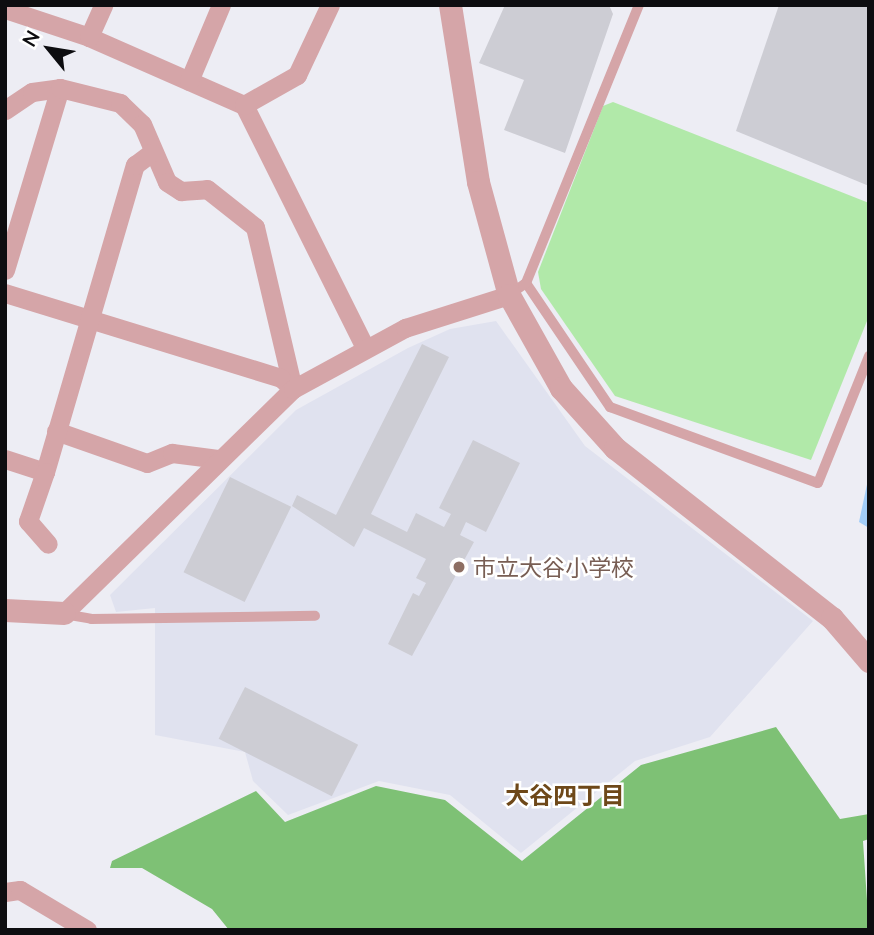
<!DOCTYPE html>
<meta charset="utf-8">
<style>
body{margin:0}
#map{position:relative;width:874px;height:935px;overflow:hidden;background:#ededf4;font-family:Lato,"Noto Sans JP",sans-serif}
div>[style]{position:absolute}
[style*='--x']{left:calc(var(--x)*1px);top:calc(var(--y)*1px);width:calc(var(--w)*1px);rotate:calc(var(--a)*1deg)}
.built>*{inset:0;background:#e0e2ef}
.green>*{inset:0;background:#b1e9a9}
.forest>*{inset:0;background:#7ec175}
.water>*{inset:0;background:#a2cdf8}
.building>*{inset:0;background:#cdcdd4;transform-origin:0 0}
.service>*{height:10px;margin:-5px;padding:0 5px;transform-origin:5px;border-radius:5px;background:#d5a5a8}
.minor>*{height:19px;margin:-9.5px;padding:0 9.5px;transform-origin:9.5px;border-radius:9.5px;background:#d5a5a8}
.tertiary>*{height:23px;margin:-11.5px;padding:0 11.5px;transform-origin:11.5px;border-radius:11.5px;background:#d5a5a8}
.dots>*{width:19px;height:19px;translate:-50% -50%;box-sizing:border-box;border:4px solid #fff;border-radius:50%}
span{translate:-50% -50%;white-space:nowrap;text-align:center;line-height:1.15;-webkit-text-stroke:5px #fff;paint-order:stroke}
.education-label{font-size:23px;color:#785e54}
.left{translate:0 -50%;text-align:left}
.neighbourhood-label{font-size:24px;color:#6e4819;font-weight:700}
.frame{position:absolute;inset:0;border:7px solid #0d0d10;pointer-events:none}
.north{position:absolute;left:14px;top:14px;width:70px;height:70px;-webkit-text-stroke:5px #fff;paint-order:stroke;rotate:300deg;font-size:19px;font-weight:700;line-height:28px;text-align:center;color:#0d0d10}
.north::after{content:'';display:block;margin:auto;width:24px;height:32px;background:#0d0d10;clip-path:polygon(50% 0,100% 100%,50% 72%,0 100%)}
</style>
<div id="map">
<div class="built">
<div style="clip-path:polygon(496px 321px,585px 446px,813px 621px,710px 737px,635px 761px,521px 853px,450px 795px,379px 781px,288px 815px,253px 781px,245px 752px,155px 735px,155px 608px,116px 612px,110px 595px,296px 410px,408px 348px,450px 329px)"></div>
</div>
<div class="green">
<div style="clip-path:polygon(613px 102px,869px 203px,869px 316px,811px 460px,615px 396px,541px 289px,538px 272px,603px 106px)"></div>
</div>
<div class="forest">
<div style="clip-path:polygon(776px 727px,840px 819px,869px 814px,869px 839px,863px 841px,869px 930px,229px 930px,212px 909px,142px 868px,110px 868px,112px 861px,256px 791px,285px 822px,376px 786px,445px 800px,522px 861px,641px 765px)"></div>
</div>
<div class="water">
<div style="clip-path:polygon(869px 475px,869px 528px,859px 522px)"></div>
</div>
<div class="building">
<div style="clip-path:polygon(505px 5px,609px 5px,613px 14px,565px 153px,504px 130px,524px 80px,479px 63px)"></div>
<div style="clip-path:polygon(779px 5px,869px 5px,869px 186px,736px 131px)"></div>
<div style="clip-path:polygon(422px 344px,449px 357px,371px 514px,407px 532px,416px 513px,444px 527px,451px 514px,439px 508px,473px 440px,520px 463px,486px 532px,466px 522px,460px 535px,474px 542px,412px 656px,388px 644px,413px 593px,419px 596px,426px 583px,416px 578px,426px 559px,364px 528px,354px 547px,292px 506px,297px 495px,336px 515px)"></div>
<div style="left:230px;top:477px;width:68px;height:106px;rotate:26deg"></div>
<div style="left:245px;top:687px;width:127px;height:58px;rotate:27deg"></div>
</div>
<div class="service">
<div style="--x:526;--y:283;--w:150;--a:55.9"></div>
<div style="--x:610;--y:407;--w:221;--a:20.1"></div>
<div style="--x:818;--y:483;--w:137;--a:-68.1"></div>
<div style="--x:509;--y:295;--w:21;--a:-35"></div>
<div style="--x:526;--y:283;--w:300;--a:-67.9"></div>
<div style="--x:64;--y:614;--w:27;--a:10"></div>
<div style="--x:91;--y:619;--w:224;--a:-0.8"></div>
</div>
<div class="minor">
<div style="--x:5;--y:9;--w:89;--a:18.4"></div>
<div style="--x:89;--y:37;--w:169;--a:23.7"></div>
<div style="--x:244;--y:105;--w:271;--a:63.5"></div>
<div style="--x:89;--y:37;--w:35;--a:-66"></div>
<div style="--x:189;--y:81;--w:82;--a:-67.2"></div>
<div style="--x:244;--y:105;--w:61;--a:-29.5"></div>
<div style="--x:297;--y:75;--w:77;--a:-64.8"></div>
<div style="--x:5;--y:110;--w:32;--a:-34"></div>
<div style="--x:32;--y:92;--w:28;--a:-8"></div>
<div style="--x:5;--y:270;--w:190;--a:-73.2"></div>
<div style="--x:60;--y:88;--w:62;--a:14"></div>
<div style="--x:120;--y:103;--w:30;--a:44"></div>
<div style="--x:142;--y:124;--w:63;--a:66.7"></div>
<div style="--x:167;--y:182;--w:17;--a:33"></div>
<div style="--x:181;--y:191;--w:26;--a:-4"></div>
<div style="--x:207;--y:189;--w:61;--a:38.4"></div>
<div style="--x:255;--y:227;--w:166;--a:76.8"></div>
<div style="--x:293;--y:389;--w:16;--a:-137"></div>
<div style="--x:281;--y:378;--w:289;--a:-162.9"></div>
<div style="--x:56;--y:431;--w:96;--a:19.4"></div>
<div style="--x:147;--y:463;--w:27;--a:-22"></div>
<div style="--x:172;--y:453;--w:46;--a:7.4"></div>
<div style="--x:5;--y:459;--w:42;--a:18"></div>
<div style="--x:45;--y:472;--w:320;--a:-73.7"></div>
<div style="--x:135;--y:165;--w:20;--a:-37"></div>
<div style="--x:45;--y:472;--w:52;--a:109.1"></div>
<div style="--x:28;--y:521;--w:30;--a:49"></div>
<div style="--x:64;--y:613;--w:320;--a:-44.4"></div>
<div style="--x:293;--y:389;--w:128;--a:-28.6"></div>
<div style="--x:405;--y:328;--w:109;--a:-17.6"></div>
<div style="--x:5;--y:892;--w:15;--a:-8"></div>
<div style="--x:20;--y:890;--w:78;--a:30.8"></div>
</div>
<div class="tertiary">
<div style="--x:450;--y:5;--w:179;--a:81"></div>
<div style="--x:478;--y:182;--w:117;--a:74.7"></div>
<div style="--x:509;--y:295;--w:107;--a:60.8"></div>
<div style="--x:561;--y:388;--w:81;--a:48"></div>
<div style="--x:615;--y:448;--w:276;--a:38.1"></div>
<div style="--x:832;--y:618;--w:57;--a:49.3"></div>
<div style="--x:5;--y:610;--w:59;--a:2.9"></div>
</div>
<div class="dots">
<div style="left:459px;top:567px;background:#8d6e63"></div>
</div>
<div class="education-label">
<span class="left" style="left:473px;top:567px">市立大谷小学校</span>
</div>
<div class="neighbourhood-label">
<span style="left:565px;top:795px">大谷四丁目</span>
</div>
<div class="frame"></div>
<div class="north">N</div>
</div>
